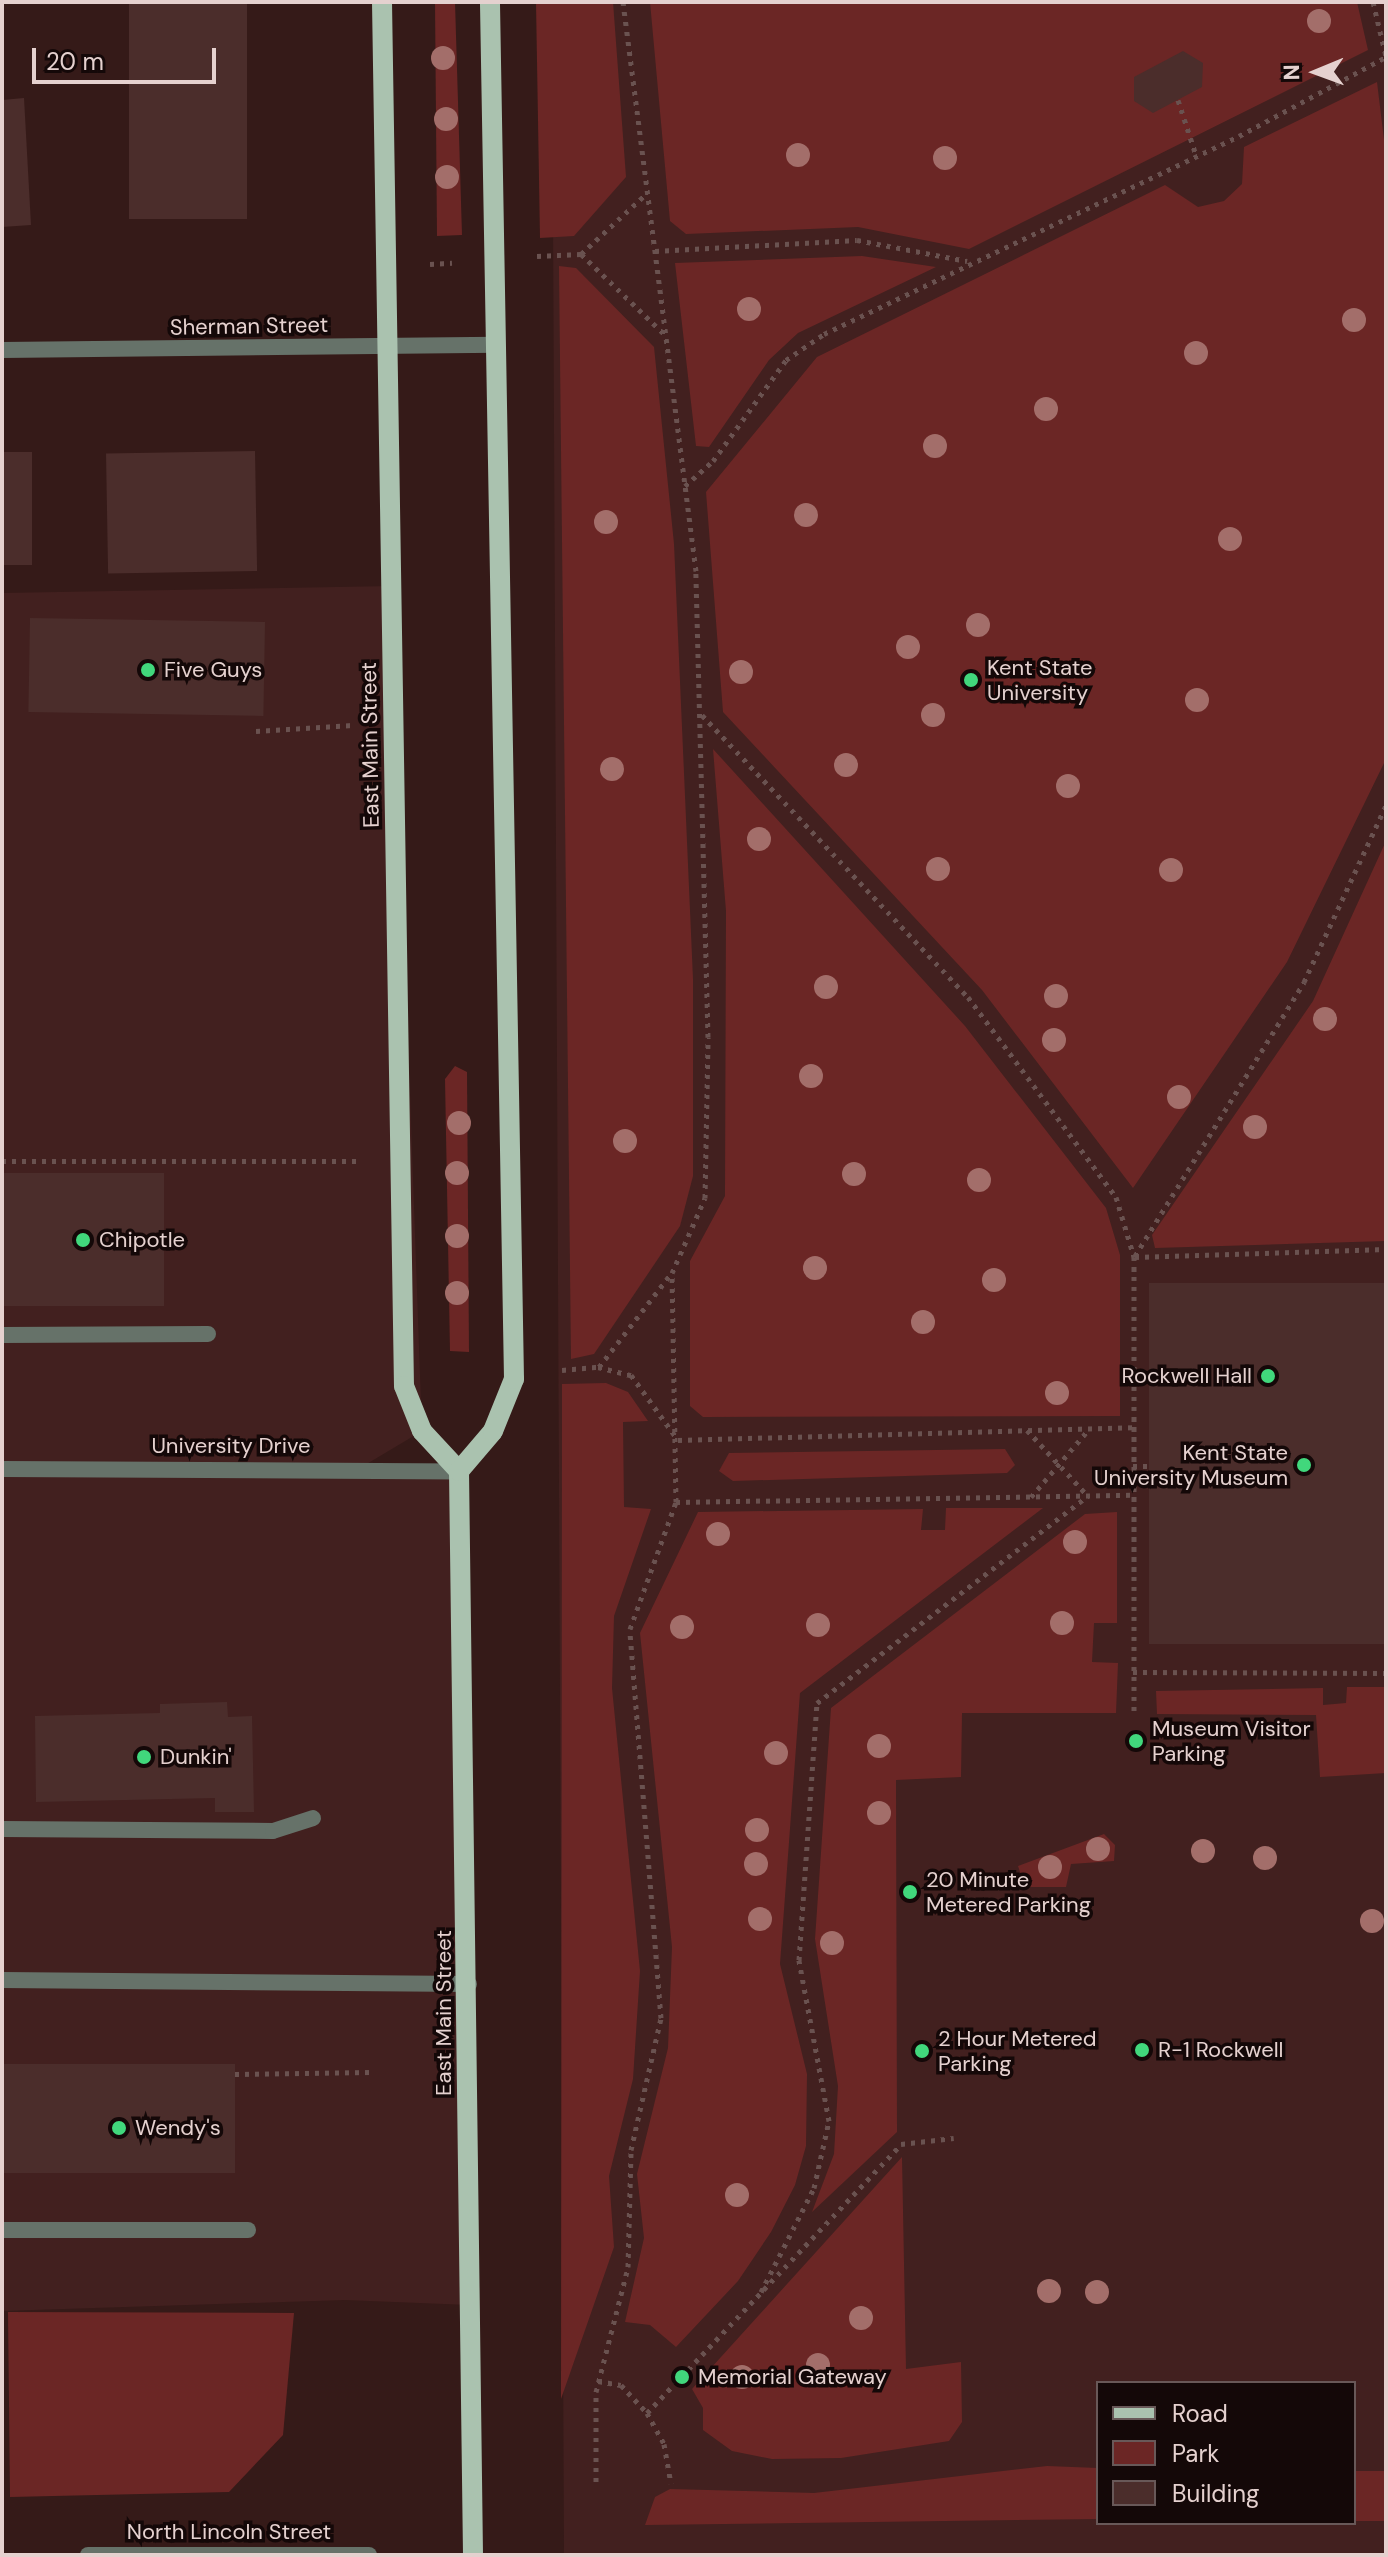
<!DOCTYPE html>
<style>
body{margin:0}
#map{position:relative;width:1388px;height:2557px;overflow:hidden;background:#351a18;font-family:"DM Sans",sans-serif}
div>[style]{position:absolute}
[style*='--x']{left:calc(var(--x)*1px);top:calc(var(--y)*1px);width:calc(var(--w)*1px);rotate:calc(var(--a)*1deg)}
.built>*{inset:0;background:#42201f}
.green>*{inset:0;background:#6b2625;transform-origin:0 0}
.building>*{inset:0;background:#4b2d2b;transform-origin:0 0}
.path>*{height:5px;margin-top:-2.5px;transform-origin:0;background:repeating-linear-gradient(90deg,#6a5250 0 4px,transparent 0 10px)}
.lane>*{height:16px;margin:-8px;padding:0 8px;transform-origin:8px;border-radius:8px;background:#667269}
.street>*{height:16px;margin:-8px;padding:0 8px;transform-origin:8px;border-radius:8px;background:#667269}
.primary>*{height:20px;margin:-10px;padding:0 10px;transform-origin:10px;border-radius:10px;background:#aac2af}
.trees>*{width:24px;height:24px;margin:-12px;border-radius:50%;background:#a36e6a}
.dots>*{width:22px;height:22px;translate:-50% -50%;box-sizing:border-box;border:4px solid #140808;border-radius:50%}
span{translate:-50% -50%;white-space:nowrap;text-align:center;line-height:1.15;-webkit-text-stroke:7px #140808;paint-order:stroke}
.street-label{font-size:22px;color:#e5d1cf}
.poi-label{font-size:22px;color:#e5d1cf}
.left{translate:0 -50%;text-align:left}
.right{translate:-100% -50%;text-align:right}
.frame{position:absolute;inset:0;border:4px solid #e5d1cf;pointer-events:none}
.legend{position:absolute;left:1096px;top:2381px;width:260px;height:144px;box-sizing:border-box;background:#140808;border:2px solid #685858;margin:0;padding:10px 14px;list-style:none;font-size:24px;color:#e5d1cf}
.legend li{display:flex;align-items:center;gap:16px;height:40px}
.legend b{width:40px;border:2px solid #685858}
.north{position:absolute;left:1276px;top:32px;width:80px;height:80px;-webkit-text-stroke:6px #140808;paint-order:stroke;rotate:269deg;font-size:22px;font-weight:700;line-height:32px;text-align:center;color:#e5d1cf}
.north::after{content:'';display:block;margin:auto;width:28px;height:36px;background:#e5d1cf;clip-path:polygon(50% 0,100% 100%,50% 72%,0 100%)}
.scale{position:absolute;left:32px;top:48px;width:184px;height:36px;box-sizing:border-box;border:4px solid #e5d1cf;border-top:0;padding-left:10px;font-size:24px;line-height:28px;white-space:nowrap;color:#e5d1cf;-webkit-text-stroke:6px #140808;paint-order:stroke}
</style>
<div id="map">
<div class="built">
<div style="clip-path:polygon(evenodd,552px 2px,1386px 2px,1386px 2555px,564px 2555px,552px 2px,1098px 2383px,1354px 2383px,1354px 2523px,1098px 2523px,1098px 2383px)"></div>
<div style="clip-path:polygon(392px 586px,422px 1431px,360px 1468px,459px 1471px,469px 2305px,345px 2300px,2px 2311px,2px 593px)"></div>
</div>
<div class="green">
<div style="clip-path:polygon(435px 2px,455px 2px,462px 235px,437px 236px)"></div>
<div style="clip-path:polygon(536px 2px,613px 2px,626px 177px,574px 236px,540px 238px)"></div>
<div style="clip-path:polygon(650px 2px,1357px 2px,1368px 50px,969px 249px,858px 227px,686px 234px,670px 221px)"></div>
<div style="clip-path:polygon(1377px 82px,1386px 156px,1386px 759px,1287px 962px,1133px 1188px,982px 990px,723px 712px,706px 492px,817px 357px,1165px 185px,1198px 207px,1224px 201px,1242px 184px,1244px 147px)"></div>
<div style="clip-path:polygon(862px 256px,936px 267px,798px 333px,769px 360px,709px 447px,696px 446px,675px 263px)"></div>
<div style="clip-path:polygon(559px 266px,576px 268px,654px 347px,674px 544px,693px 979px,693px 1176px,680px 1226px,594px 1354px,571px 1359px)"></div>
<div style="clip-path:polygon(713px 749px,965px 1026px,1106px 1208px,1120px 1255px,1120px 1416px,703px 1417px,690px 1406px,690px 1261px,725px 1196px,726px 911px)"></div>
<div style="clip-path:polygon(1386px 841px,1386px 1241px,1155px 1248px,1152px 1235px,1313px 1001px)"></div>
<div style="clip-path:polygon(455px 1066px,467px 1072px,469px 1352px,450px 1351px,445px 1079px)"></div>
<div style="clip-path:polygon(606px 1383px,628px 1392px,648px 1421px,623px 1422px,624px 1507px,651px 1509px,614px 1616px,612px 1688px,640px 1971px,633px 2079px,609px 2176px,614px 2247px,561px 2399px,562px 1384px)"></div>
<div style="clip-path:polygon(1005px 1449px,1015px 1465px,1007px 1473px,733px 1481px,719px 1471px,729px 1453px)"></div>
<div style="clip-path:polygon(946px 1508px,1043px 1508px,800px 1693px,780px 1964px,807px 2074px,806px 2146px,795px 2185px,771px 2232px,738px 2281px,676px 2347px,650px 2325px,625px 2322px,644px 2238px,637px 2174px,668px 2048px,672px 1947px,640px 1633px,698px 1512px,923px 1509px,921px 1530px,945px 1530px)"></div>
<div style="clip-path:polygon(1117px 1512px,1117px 1623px,1094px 1623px,1092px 1662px,1118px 1663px,1116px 1713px,962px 1713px,961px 1777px,896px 1780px,897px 2132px,812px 2212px,834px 2154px,838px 2086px,815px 1939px,831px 1708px,1085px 1514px)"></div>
<div style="clip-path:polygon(1347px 1687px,1386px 1687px,1386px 1773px,1320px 1777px,1316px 1715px,1157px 1714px,1156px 1691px,1323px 1688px,1323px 1705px,1346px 1703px)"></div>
<div style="clip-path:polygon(1104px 1834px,1115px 1845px,1114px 1861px,1071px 1864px,1066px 1887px,1030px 1887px,1022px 1878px,1018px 1866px)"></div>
<div style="clip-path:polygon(902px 2157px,906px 2369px,961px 2362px,962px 2422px,949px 2441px,841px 2458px,772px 2459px,732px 2451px,703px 2430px,703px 2408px,692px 2389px)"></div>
<div style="clip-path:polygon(8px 2312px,294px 2313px,283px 2435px,229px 2492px,10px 2497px)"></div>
<div style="clip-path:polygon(1047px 2466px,1098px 2468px,1098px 2519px,645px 2525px,655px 2497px,670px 2489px,814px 2493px)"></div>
<div style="left:1386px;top:2471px;width:50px;height:33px;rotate:90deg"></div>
</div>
<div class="building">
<div style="left:129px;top:2px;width:118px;height:217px"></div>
<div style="clip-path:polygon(1183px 51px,1203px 63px,1202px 87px,1153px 113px,1134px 101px,1134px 77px)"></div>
<div style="clip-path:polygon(24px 98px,31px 225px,2px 227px,2px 100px)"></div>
<div style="left:255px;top:451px;width:120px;height:149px;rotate:89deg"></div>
<div style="left:2px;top:452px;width:30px;height:113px"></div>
<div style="left:265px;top:622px;width:94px;height:235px;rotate:91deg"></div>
<div style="left:2px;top:1173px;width:162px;height:133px"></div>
<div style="left:1386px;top:1283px;width:361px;height:237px;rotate:90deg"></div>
<div style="clip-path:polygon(227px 1702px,228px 1717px,252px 1716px,254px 1812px,215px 1812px,215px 1798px,36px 1802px,35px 1716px,160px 1713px,160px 1704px)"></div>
<div style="left:235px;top:2064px;width:109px;height:233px;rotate:90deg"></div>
</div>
<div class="path">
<div style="--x:1373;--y:2;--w:56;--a:76.5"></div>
<div style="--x:1178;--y:100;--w:58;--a:71.9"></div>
<div style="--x:655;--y:251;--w:202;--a:-3.1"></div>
<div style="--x:857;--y:240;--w:112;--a:10.8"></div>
<div style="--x:581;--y:254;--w:114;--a:43.9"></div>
<div style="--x:537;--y:256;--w:44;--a:-2.6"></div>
<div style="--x:581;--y:254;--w:90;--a:-42.7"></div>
<div style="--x:430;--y:264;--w:22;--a:-3"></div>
<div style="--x:685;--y:486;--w:38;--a:-42"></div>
<div style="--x:713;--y:461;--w:125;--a:-54.1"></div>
<div style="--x:786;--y:360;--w:46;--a:-34.4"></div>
<div style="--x:824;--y:334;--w:460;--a:-25.5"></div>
<div style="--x:1239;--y:136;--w:167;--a:-28.3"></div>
<div style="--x:702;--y:715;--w:388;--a:46.7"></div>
<div style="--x:968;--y:997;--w:249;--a:53.5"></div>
<div style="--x:1116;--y:1197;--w:63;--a:73.3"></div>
<div style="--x:1134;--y:1257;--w:456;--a:90"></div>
<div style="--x:256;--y:731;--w:97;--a:-3.5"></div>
<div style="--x:2;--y:1161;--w:354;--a:0"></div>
<div style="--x:1135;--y:1256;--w:322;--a:-58.3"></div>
<div style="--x:1304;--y:982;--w:195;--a:-65.1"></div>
<div style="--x:1135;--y:1257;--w:251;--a:-1.8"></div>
<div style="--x:599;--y:1367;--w:118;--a:-52.3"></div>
<div style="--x:562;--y:1370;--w:36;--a:-5"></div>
<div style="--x:598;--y:1367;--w:34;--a:14"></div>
<div style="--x:631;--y:1375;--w:80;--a:54.1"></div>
<div style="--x:678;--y:1440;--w:455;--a:-1.6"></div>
<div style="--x:1027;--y:1430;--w:90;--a:47.3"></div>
<div style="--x:1133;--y:1466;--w:17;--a:0"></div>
<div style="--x:1031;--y:1497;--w:89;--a:-49.5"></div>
<div style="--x:676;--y:1502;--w:457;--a:-0.9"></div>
<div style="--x:1133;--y:1672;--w:253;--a:0.2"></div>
<div style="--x:235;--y:2074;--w:136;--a:-0.8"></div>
<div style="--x:761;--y:2292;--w:117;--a:-63"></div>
<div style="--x:814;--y:2188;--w:69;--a:-77.4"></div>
<div style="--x:829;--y:2121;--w:164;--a:-100.6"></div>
<div style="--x:799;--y:1960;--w:258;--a:-86"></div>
<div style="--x:817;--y:1703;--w:341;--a:-37.4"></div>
<div style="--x:598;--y:2381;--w:23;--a:10"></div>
<div style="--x:621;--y:2385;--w:38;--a:47"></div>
<div style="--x:647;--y:2413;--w:35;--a:61"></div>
<div style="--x:664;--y:2444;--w:40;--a:80"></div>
<div style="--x:647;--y:2413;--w:370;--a:-46.6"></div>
<div style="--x:901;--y:2144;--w:53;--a:-6.5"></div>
<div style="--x:596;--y:2482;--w:90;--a:-90"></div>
<div style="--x:596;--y:2392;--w:129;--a:-75.6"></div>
<div style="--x:628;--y:2267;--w:117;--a:-88.5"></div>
<div style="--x:631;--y:2150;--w:135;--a:-77.2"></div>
<div style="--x:661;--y:2018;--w:390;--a:-94.6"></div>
<div style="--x:630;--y:1629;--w:135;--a:-70.1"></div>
<div style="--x:676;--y:1502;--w:229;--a:-91"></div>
<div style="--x:672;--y:1273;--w:82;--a:-66.3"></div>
<div style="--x:705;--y:1198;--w:161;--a:-88.9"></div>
<div style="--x:708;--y:1037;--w:466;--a:-91.5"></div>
<div style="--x:696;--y:571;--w:574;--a:-97.31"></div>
</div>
<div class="lane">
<div style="--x:2;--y:1335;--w:206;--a:-0.3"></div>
<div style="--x:2;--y:1829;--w:271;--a:0.4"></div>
<div style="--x:273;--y:1831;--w:42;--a:-18"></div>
<div style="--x:2;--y:1980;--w:467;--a:0.5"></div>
<div style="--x:2;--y:2230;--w:246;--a:0"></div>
</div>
<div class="street">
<div style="--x:2;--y:350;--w:495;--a:-0.6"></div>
<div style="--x:2;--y:1469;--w:457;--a:0.3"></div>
<div style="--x:88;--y:2555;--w:281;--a:0"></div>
</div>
<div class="primary">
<div style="--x:382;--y:2;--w:1384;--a:89.09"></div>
<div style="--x:404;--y:1386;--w:48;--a:68.2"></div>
<div style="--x:422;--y:1431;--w:54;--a:47.2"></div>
<div style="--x:459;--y:1471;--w:1084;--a:89.26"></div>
<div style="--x:459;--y:1471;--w:52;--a:-49.6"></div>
<div style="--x:493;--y:1431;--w:56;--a:-68"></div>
<div style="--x:514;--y:1379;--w:1377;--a:-91"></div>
</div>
<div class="trees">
<div style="left:1319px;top:21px"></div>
<div style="left:443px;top:58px"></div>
<div style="left:446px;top:119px"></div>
<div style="left:798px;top:155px"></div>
<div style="left:945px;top:158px"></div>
<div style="left:447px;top:177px"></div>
<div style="left:749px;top:309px"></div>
<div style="left:1354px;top:320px"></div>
<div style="left:1196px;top:353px"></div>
<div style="left:1046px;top:409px"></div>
<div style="left:935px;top:446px"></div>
<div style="left:806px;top:515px"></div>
<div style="left:606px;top:522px"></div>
<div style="left:1230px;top:539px"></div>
<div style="left:978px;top:625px"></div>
<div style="left:908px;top:647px"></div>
<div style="left:741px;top:672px"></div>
<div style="left:1197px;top:700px"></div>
<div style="left:933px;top:715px"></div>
<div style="left:846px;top:765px"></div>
<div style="left:612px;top:769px"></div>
<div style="left:1068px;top:786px"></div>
<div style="left:759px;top:839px"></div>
<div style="left:938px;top:869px"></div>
<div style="left:1171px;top:870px"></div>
<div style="left:826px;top:987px"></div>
<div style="left:1056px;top:996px"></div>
<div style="left:1325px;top:1019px"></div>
<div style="left:1054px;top:1040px"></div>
<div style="left:811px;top:1076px"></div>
<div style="left:1179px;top:1097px"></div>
<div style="left:459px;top:1123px"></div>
<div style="left:1255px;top:1127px"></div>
<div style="left:625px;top:1141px"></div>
<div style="left:457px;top:1173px"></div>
<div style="left:854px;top:1174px"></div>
<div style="left:979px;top:1180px"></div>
<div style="left:457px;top:1236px"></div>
<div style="left:815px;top:1268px"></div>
<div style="left:994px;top:1280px"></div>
<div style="left:457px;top:1293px"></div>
<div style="left:923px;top:1322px"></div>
<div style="left:1057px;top:1393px"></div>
<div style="left:718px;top:1534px"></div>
<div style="left:1075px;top:1542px"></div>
<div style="left:1062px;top:1623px"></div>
<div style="left:818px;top:1625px"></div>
<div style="left:682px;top:1627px"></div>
<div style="left:879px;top:1746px"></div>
<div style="left:776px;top:1753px"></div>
<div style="left:879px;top:1813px"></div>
<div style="left:757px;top:1830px"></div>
<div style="left:1098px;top:1849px"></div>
<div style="left:1203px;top:1851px"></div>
<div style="left:1265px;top:1858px"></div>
<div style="left:756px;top:1864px"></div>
<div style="left:1050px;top:1867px"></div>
<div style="left:760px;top:1919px"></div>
<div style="left:1372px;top:1921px"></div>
<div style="left:832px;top:1943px"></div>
<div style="left:737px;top:2195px"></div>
<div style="left:1049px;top:2291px"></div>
<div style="left:1097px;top:2292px"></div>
<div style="left:861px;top:2318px"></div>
<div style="left:818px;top:2365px"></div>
<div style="left:742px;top:2377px"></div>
</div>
<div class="dots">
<div style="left:148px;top:670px;background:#41d77c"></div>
<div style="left:971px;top:680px;background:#41d77c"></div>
<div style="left:83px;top:1240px;background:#41d77c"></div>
<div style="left:1268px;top:1376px;background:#41d77c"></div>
<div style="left:1304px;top:1465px;background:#41d77c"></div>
<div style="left:1136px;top:1741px;background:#41d77c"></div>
<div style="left:144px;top:1757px;background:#41d77c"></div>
<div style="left:910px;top:1892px;background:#41d77c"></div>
<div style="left:1142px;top:2050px;background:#41d77c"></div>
<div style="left:922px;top:2051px;background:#41d77c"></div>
<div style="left:119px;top:2128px;background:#41d77c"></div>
<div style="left:682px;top:2377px;background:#41d77c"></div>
</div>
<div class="street-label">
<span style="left:249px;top:326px;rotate:-1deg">Sherman Street</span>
<span style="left:370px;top:745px;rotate:-91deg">East Main Street</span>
<span style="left:231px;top:1446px">University Drive</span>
<span style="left:444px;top:2013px;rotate:-90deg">East Main Street</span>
<span style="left:229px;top:2532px">North Lincoln Street</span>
</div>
<div class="poi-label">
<span class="left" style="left:987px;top:680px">Kent State<br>University</span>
<span class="left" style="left:164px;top:670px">Five Guys</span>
<span class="left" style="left:99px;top:1240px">Chipotle</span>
<span class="right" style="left:1252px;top:1376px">Rockwell Hall</span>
<span class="right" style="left:1288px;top:1465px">Kent State<br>University Museum</span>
<span class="left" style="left:1152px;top:1741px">Museum Visitor<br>Parking</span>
<span class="left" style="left:160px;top:1757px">Dunkin'</span>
<span class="left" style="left:926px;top:1892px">20 Minute<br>Metered Parking</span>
<span class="left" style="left:938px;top:2051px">2 Hour Metered<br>Parking</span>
<span class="left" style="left:1158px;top:2050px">R-1 Rockwell</span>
<span class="left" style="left:135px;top:2128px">Wendy's</span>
<span class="left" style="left:698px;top:2377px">Memorial Gateway</span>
</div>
<div class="frame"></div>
<ul class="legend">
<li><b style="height:10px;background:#aac2af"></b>Road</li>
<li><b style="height:22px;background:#6b2625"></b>Park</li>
<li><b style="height:22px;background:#4b2d2b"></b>Building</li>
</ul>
<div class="north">N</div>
<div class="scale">20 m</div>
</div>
